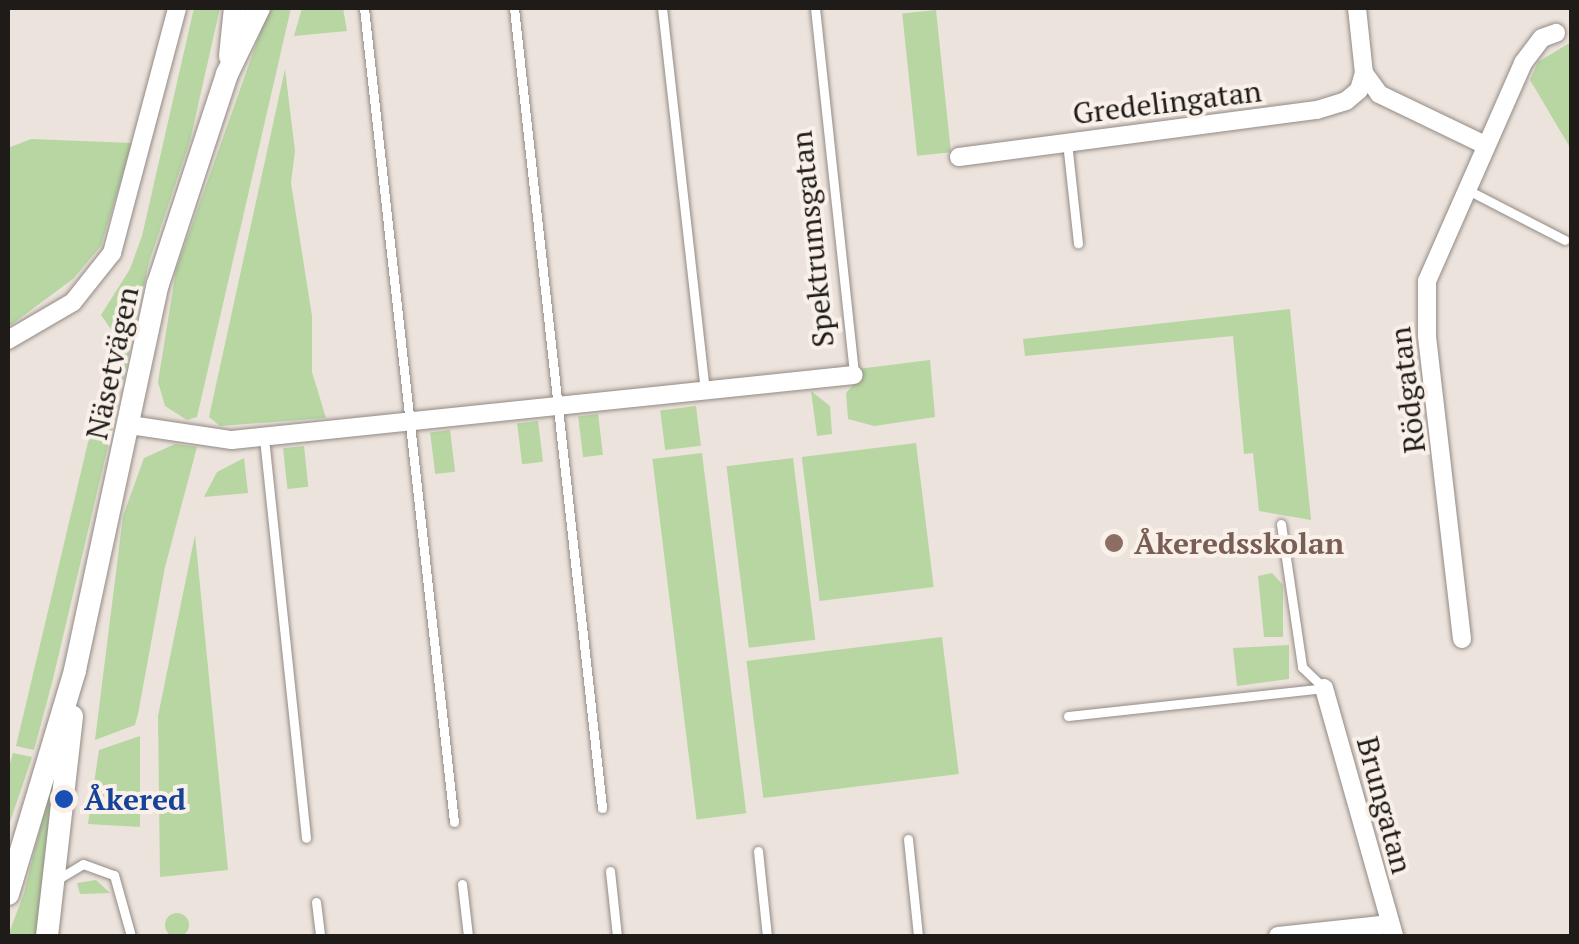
<!DOCTYPE html>
<meta charset="utf-8">
<style>
body{margin:0}
#map{position:relative;width:1579px;height:944px;overflow:hidden;background:#ece3dc;font-family:"PT Serif",serif}
div>[style]{position:absolute}
[style*='--x']{left:calc(var(--x)*1px);top:calc(var(--y)*1px);width:calc(var(--w)*1px);rotate:calc(var(--a)*1deg)}
.green>*{inset:0;background:#b7d6a2;transform-origin:0 0}
.round{border-radius:50%}
.roads{filter:drop-shadow(0 0 2px #928a84) drop-shadow(0 0 2px #928a84)}
.service>*{height:9px;margin:-4.5px;padding:0 4.5px;transform-origin:4.5px;border-radius:4.5px;background:#fff}
.minor>*{height:18px;margin:-9px;padding:0 9px;transform-origin:9px;border-radius:9px;background:#fff}
.tertiary>*{height:22px;margin:-11px;padding:0 11px;transform-origin:11px;border-radius:11px;background:#fff}
.dots>*{width:28px;height:28px;translate:-50% -50%;box-sizing:border-box;border:5px solid #f9f1e9;border-radius:50%}
span{translate:-50% -50%;white-space:nowrap;text-align:center;line-height:1.15;-webkit-text-stroke:8px #f9f1e9;paint-order:stroke}
.street-label{font-size:30px;color:#1e1b18}
.education-label{font-size:30px;color:#785e54;font-weight:700}
.left{translate:0 -50%;text-align:left}
.transit-label{font-size:30px;color:#164399;font-weight:700}
.frame{position:absolute;inset:0;border:10px solid #1e1b18;pointer-events:none}
</style>
<div id="map">
<div class="green">
<div style="clip-path:polygon(194px 8px,220px 8px,190px 141px,149px 262px,121px 390px,116px 389px,118px 339px,101px 315px,130px 269px,142px 236px)"></div>
<div style="clip-path:polygon(269px 8px,291px 8px,197px 417px,187px 420px,165px 406px,158px 382px,176px 270px)"></div>
<div style="clip-path:polygon(302px 8px,343px 8px,347px 31px,294px 36px)"></div>
<div style="left:936px;top:10px;width:143px;height:34px;rotate:84deg"></div>
<div style="clip-path:polygon(1571px 42px,1572px 42px,1571px 149px,1530px 80px,1538px 62px)"></div>
<div style="clip-path:polygon(285px 69px,295px 151px,291px 183px,312px 316px,312px 372px,326px 418px,220px 426px,209px 417px)"></div>
<div style="clip-path:polygon(31px 139px,132px 143px,101px 246px,73px 279px,8px 327px,8px 148px)"></div>
<div style="clip-path:polygon(1290px 309px,1311px 520px,1259px 511px,1253px 453px,1244px 454px,1233px 336px,1025px 356px,1023px 339px)"></div>
<div style="clip-path:polygon(108px 358px,107px 400px,118px 404px,53px 679px,34px 750px,16px 746px)"></div>
<div style="clip-path:polygon(930px 360px,935px 417px,874px 426px,848px 419px,846px 393px,858px 380px,858px 369px)"></div>
<div style="clip-path:polygon(811px 391px,830px 406px,832px 434px,817px 436px)"></div>
<div style="left:696px;top:406px;width:40px;height:36px;rotate:83deg"></div>
<div style="left:598px;top:414px;width:41px;height:20px;rotate:83deg"></div>
<div style="left:538px;top:421px;width:41px;height:21px;rotate:83deg"></div>
<div style="left:450px;top:430px;width:42px;height:20px;rotate:83deg"></div>
<div style="left:916px;top:443px;width:145px;height:115px;rotate:83deg"></div>
<div style="clip-path:polygon(175px 444px,197px 447px,165px 567px,138px 714px,135px 725px,95px 740px,123px 516px,144px 458px)"></div>
<div style="left:304px;top:446px;width:41px;height:21px;rotate:84deg"></div>
<div style="left:702px;top:453px;width:363px;height:50px;rotate:83deg"></div>
<div style="clip-path:polygon(244px 458px,248px 493px,204px 497px,217px 472px)"></div>
<div style="left:793px;top:458px;width:183px;height:67px;rotate:83deg"></div>
<div style="clip-path:polygon(195px 535px,228px 870px,160px 877px,158px 716px)"></div>
<div style="clip-path:polygon(1272px 573px,1283px 585px,1283px 637px,1264px 637px,1258px 576px)"></div>
<div style="left:942px;top:637px;width:138px;height:197px;rotate:83deg"></div>
<div style="clip-path:polygon(1289px 645px,1289px 679px,1237px 686px,1233px 648px)"></div>
<div style="clip-path:polygon(140px 736px,140px 827px,88px 824px,99px 750px)"></div>
<div style="clip-path:polygon(13px 753px,32px 757px,8px 828px,8px 770px)"></div>
<div style="clip-path:polygon(57px 760px,40px 936px,8px 936px,24px 893px)"></div>
<div style="clip-path:polygon(96px 880px,110px 893px,80px 894px,77px 883px)"></div>
<div class="round" style="left:165px;top:913px;width:24px;height:24px"></div>
</div>
<div class="roads">
<div class="service">
<div style="--x:364;--y:8;--w:819;--a:83.69"></div>
<div style="--x:514;--y:8;--w:805;--a:83.72"></div>
<div style="--x:662;--y:8;--w:385;--a:83.6"></div>
<div style="--x:815;--y:8;--w:369;--a:83.9"></div>
<div style="--x:1067;--y:142;--w:102;--a:83.8"></div>
<div style="--x:1466;--y:189;--w:111;--a:27.3"></div>
<div style="--x:264;--y:438;--w:402;--a:84"></div>
<div style="--x:1281;--y:524;--w:145;--a:81.6"></div>
<div style="--x:1302;--y:667;--w:30;--a:44"></div>
<div style="--x:1068;--y:716;--w:258;--a:-6.2"></div>
<div style="--x:908;--y:839;--w:98;--a:84.1"></div>
<div style="--x:758;--y:851;--w:85;--a:84"></div>
<div style="--x:610;--y:871;--w:65;--a:83.9"></div>
<div style="--x:58;--y:879;--w:29;--a:-31"></div>
<div style="--x:83;--y:864;--w:33;--a:20"></div>
<div style="--x:114;--y:875;--w:63;--a:74.4"></div>
<div style="--x:462;--y:884;--w:52;--a:83.4"></div>
<div style="--x:316;--y:902;--w:34;--a:83"></div>
</div>
<div class="minor">
<div style="--x:1357;--y:8;--w:65;--a:83.9"></div>
<div style="--x:1364;--y:73;--w:26;--a:54"></div>
<div style="--x:1379;--y:94;--w:118;--a:25.7"></div>
<div style="--x:959;--y:157;--w:361;--a:-7.5"></div>
<div style="--x:1317;--y:110;--w:30;--a:-17"></div>
<div style="--x:1346;--y:101;--w:17;--a:-40"></div>
<div style="--x:1359;--y:90;--w:18;--a:-74"></div>
<div style="--x:8;--y:340;--w:75;--a:-30.3"></div>
<div style="--x:73;--y:302;--w:63;--a:-51.5"></div>
<div style="--x:112;--y:253;--w:253;--a:-75.1"></div>
<div style="--x:130;--y:425;--w:103;--a:8.4"></div>
<div style="--x:232;--y:440;--w:625;--a:-5.97"></div>
<div style="--x:1462;--y:639;--w:305;--a:-96.6"></div>
<div style="--x:1427;--y:336;--w:55;--a:-90"></div>
<div style="--x:1427;--y:281;--w:238;--a:-66.2"></div>
<div style="--x:1523;--y:63;--w:31;--a:-53"></div>
<div style="--x:1542;--y:38;--w:15;--a:-20"></div>
<div style="--x:1324;--y:688;--w:258;--a:74.2"></div>
<div style="--x:1278;--y:936;--w:113;--a:-6.1"></div>
</div>
<div class="tertiary">
<div style="--x:230;--y:56;--w:48;--a:-84.1"></div>
<div style="--x:8;--y:894;--w:234;--a:-73.3"></div>
<div style="--x:75;--y:670;--w:395;--a:-77.9"></div>
<div style="--x:158;--y:284;--w:221;--a:-71.8"></div>
<div style="--x:227;--y:74;--w:73;--a:-64.1"></div>
<div style="--x:47;--y:936;--w:221;--a:-83.5"></div>
</div>
</div>
<div class="dots">
<div style="left:1114px;top:543px;background:#8d6e63"></div>
<div style="left:64px;top:799px;background:#1a4fb4"></div>
</div>
<div class="street-label">
<span style="left:1167px;top:102px;rotate:-7deg">Gredelingatan</span>
<span style="left:812px;top:239px;rotate:-96deg">Spektrumsgatan</span>
<span style="left:112px;top:363px;rotate:-78deg">Näsetvägen</span>
<span style="left:1407px;top:390px;rotate:-97deg">Rödgatan</span>
<span style="left:1385px;top:805px;rotate:75deg">Brungatan</span>
</div>
<div class="education-label">
<span class="left" style="left:1134px;top:543px">Åkeredsskolan</span>
</div>
<div class="transit-label">
<span class="left" style="left:84px;top:799px">Åkered</span>
</div>
<div class="frame"></div>
</div>
